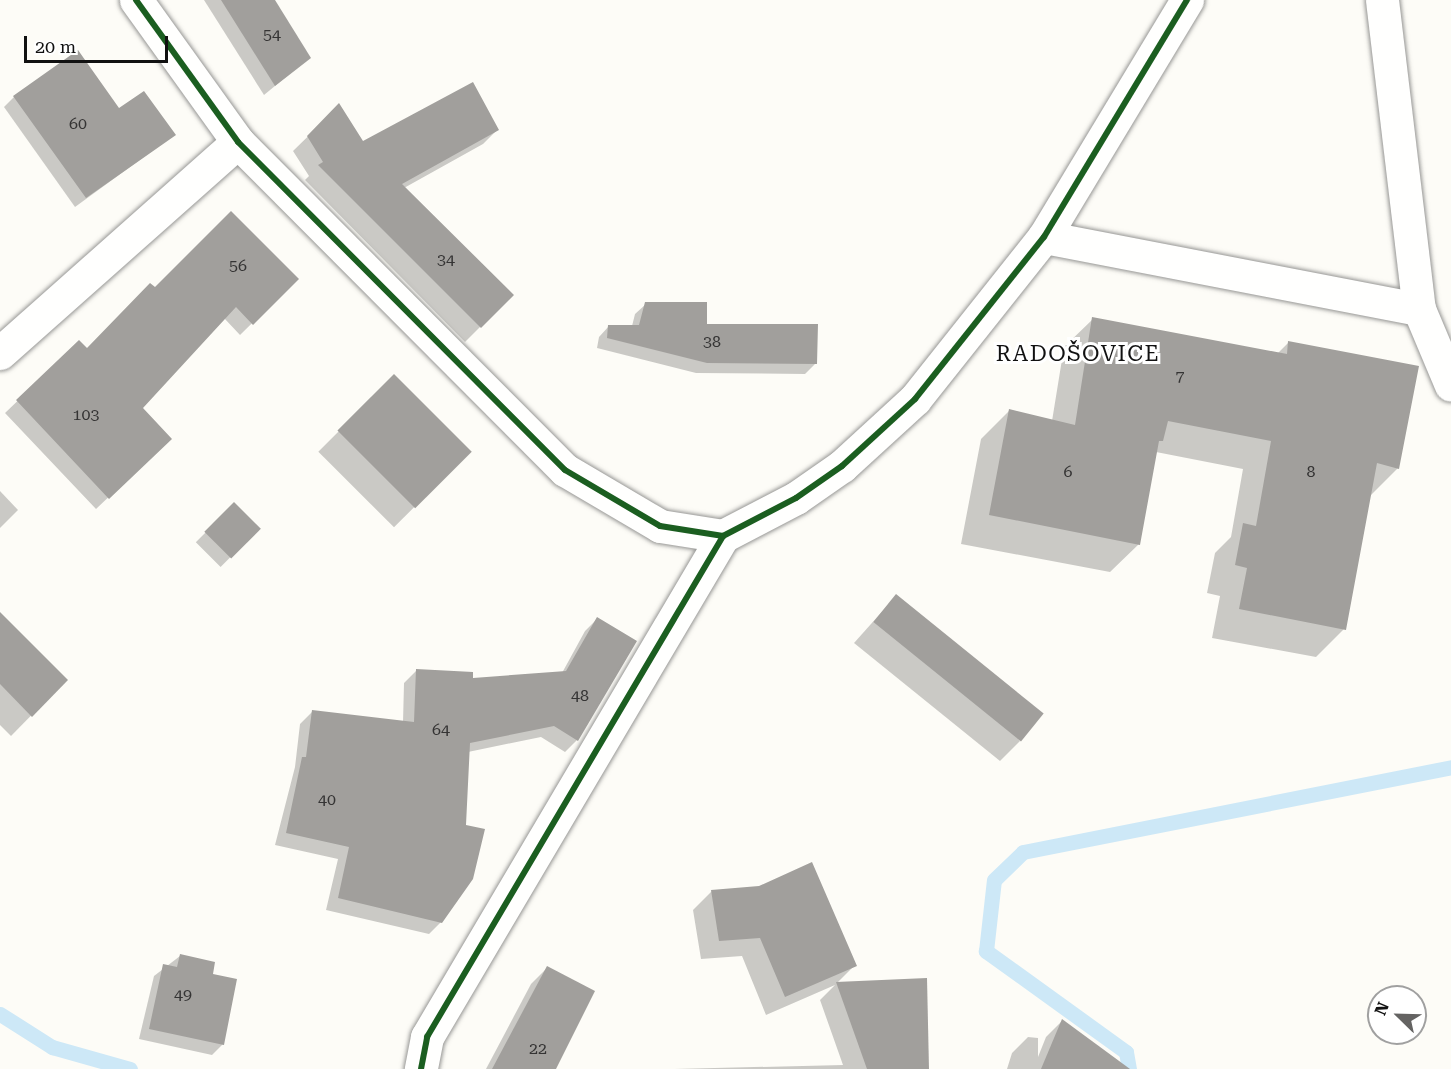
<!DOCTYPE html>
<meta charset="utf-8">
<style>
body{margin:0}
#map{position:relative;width:1451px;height:1069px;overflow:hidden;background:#fdfcf7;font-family:"Roboto Serif",serif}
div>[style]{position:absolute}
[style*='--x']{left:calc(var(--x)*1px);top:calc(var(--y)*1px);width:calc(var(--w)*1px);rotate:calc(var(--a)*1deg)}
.shadow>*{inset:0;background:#0003;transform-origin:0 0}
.stream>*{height:15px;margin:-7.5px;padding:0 7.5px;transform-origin:7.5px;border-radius:7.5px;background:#cde8f7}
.building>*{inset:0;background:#a19f9c;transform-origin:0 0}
.roads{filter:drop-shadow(0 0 2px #979795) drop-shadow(0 0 2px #979795)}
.minor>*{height:33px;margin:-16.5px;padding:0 16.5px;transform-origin:16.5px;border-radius:16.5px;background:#fffffe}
.tertiary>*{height:33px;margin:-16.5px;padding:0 16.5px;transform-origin:16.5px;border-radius:16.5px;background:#fffffe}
.cycleway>*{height:6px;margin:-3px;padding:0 3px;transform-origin:3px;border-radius:3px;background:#1b5e20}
span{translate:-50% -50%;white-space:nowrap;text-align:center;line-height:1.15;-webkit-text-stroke:6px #fff;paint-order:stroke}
.number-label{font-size:16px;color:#353434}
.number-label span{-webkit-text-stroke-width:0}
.quarter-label{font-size:22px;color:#111;letter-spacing:1.5px}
.north{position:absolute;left:1367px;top:985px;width:60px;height:60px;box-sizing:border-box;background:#fff;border:2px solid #a0a0a0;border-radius:50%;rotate:293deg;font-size:16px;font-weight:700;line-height:24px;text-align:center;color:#111}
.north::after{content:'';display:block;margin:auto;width:21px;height:27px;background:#646362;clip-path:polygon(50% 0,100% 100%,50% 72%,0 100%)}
.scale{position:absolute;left:24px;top:36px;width:144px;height:27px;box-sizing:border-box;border:3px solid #111;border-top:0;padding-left:8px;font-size:18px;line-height:21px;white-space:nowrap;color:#111;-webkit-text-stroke:4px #fff;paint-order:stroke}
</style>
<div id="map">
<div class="shadow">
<div style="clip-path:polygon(204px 0,273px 0,309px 58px,264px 95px)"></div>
<div style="clip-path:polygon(14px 97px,119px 110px,174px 135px,75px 207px,4px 107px)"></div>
<div style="clip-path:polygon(339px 106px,362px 143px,497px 130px,483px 144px,404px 188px,512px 295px,465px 342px,305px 180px,309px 176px,293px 151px)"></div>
<div style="clip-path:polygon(297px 279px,240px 335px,224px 318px,141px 408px,170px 439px,96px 509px,5px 413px,79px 342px,87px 350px,155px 289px)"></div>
<div style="clip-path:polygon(646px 304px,815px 364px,805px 374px,696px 373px,597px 348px,599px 337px,609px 326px,632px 326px,635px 314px)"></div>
<div style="clip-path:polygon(1093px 319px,1277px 354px,1289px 342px,1398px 468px,1369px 497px,1344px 629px,1316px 657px,1212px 638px,1220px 596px,1207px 593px,1215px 553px,1231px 537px,1243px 469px,1156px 452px,1139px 544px,1110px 572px,961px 544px,981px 439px,1010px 410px,1052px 421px,1064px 347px)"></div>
<div style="left:394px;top:376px;width:107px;height:107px;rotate:45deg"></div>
<div style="clip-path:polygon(0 491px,18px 510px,0 528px)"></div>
<div style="left:234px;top:504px;width:35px;height:54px;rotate:45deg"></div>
<div style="clip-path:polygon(896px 596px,1020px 741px,1000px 761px,854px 643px)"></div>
<div style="clip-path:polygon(0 614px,66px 680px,11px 736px,0 725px)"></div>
<div style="clip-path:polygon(597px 619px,577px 740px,565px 752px,541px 737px,468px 752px,441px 922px,429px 934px,326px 910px,338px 859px,275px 845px,295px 767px,300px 724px,312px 712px,403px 722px,404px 683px,416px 671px,472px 679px,562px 673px,585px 631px)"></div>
<div style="clip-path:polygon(712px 891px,855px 965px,837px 983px,928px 1069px,674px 1069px,843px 1065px,820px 1000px,835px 985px,766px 1015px,742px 956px,701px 959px,693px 910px)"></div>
<div style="clip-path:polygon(180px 956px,212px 976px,223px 1044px,212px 1055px,139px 1039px,154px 976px)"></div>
<div style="clip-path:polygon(547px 968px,554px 1069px,486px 1069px,531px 984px)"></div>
<div style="clip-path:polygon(1062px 1021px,1097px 1069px,1007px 1069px,1012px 1053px,1028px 1037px,1038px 1038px,1038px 1057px,1046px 1037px)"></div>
</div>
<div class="stream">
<div style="--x:0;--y:1014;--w:62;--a:32.4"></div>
<div style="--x:52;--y:1047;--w:81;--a:15.8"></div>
<div style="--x:1129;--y:1069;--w:17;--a:-100"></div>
<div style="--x:1126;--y:1052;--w:173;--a:-144.2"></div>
<div style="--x:986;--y:951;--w:71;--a:-83.6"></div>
<div style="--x:994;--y:880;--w:40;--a:-44"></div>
<div style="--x:1023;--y:852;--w:436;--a:-11.2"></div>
</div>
<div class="building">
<div style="clip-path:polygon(221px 0,275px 0,311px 58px,275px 86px)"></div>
<div style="clip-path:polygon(78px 50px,119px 108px,144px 91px,176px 135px,86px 198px,13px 96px)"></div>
<div style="clip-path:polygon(473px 82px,499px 130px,402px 184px,514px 295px,481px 328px,318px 165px,323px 162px,307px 136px,339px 103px,363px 141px)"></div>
<div style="clip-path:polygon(231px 211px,299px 279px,253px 325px,236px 307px,143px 408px,172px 439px,109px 499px,16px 400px,79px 340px,87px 348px,150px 283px,155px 287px)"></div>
<div style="clip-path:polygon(645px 302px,707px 302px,707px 324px,818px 324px,817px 364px,707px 363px,607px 338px,608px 325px,639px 325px)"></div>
<div style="clip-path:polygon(1092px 317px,1287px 354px,1288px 341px,1419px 366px,1399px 469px,1377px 463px,1346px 630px,1239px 609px,1247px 568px,1235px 565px,1243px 523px,1256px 526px,1271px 441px,1168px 421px,1163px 441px,1159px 441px,1140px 545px,989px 515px,1009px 409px,1075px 425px)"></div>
<div style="left:394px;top:374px;width:110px;height:80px;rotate:45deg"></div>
<div style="left:234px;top:502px;width:38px;height:42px;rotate:45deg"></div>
<div style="left:896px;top:594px;width:190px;height:36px;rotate:39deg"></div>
<div style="clip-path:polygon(0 612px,68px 680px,32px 717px,0 684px)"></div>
<div style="clip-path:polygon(597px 617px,637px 641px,578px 741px,554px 726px,470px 743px,466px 825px,485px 829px,473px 879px,442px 923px,338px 898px,349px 847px,286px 833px,302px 757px,306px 757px,312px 710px,414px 722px,416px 669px,473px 672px,473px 678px,566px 671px)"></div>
<div style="clip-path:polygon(812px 862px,857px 966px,785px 997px,760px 938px,719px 941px,711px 890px,759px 886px)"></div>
<div style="clip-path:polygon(180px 954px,215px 962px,213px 974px,237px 979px,224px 1045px,149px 1029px,163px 964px,177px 967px)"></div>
<div style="clip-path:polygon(547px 966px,595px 991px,556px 1069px,492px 1069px)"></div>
<div style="clip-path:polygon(927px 978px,929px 1069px,867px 1069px,836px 982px)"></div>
<div style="clip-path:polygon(1062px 1019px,1130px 1069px,1041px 1069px)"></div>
</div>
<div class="roads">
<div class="minor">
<div style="--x:136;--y:0;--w:175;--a:54.3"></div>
<div style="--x:238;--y:142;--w:463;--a:45.1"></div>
<div style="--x:565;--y:470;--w:110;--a:30.5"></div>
<div style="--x:660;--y:526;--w:64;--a:9"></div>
<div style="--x:723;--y:536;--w:582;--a:120.58"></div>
<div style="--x:427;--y:1037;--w:33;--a:101"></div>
<div style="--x:1382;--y:0;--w:311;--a:83.2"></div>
<div style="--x:1044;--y:237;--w:382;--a:10.9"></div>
<div style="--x:1419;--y:309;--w:82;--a:67.2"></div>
<div style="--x:0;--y:353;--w:318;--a:-41.6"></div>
</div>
<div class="tertiary">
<div style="--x:723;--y:536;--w:82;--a:-27.5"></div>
<div style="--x:796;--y:498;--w:56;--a:-34.8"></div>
<div style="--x:842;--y:466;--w:99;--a:-42.5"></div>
<div style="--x:915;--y:399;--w:207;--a:-51.5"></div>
<div style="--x:1044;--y:237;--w:277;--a:-58.9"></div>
</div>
</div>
<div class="cycleway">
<div style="--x:136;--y:0;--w:175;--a:54.3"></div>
<div style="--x:238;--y:142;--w:463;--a:45.1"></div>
<div style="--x:565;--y:470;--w:110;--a:30.5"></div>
<div style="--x:660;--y:526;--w:64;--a:9"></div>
<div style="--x:421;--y:1069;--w:33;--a:-79"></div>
<div style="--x:427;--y:1037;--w:582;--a:-59.42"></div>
<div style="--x:723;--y:536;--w:82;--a:-27.5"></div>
<div style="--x:796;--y:498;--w:56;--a:-34.8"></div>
<div style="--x:842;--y:466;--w:99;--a:-42.5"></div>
<div style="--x:915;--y:399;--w:207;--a:-51.5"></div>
<div style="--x:1044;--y:237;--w:277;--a:-58.9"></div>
</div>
<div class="number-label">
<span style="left:272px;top:35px">54</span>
<span style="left:78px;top:124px">60</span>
<span style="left:446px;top:260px">34</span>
<span style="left:238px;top:266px">56</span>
<span style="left:712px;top:342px">38</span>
<span style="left:1180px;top:376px">7</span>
<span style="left:86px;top:415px">103</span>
<span style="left:1068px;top:472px">6</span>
<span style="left:1311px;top:472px">8</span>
<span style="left:580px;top:696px">48</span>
<span style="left:441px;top:730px">64</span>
<span style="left:327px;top:800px">40</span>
<span style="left:183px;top:995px">49</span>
<span style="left:538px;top:1049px">22</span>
</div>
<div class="quarter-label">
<span style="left:1078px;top:354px">RADOŠOVICE</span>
</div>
<div class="north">N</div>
<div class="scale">20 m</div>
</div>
